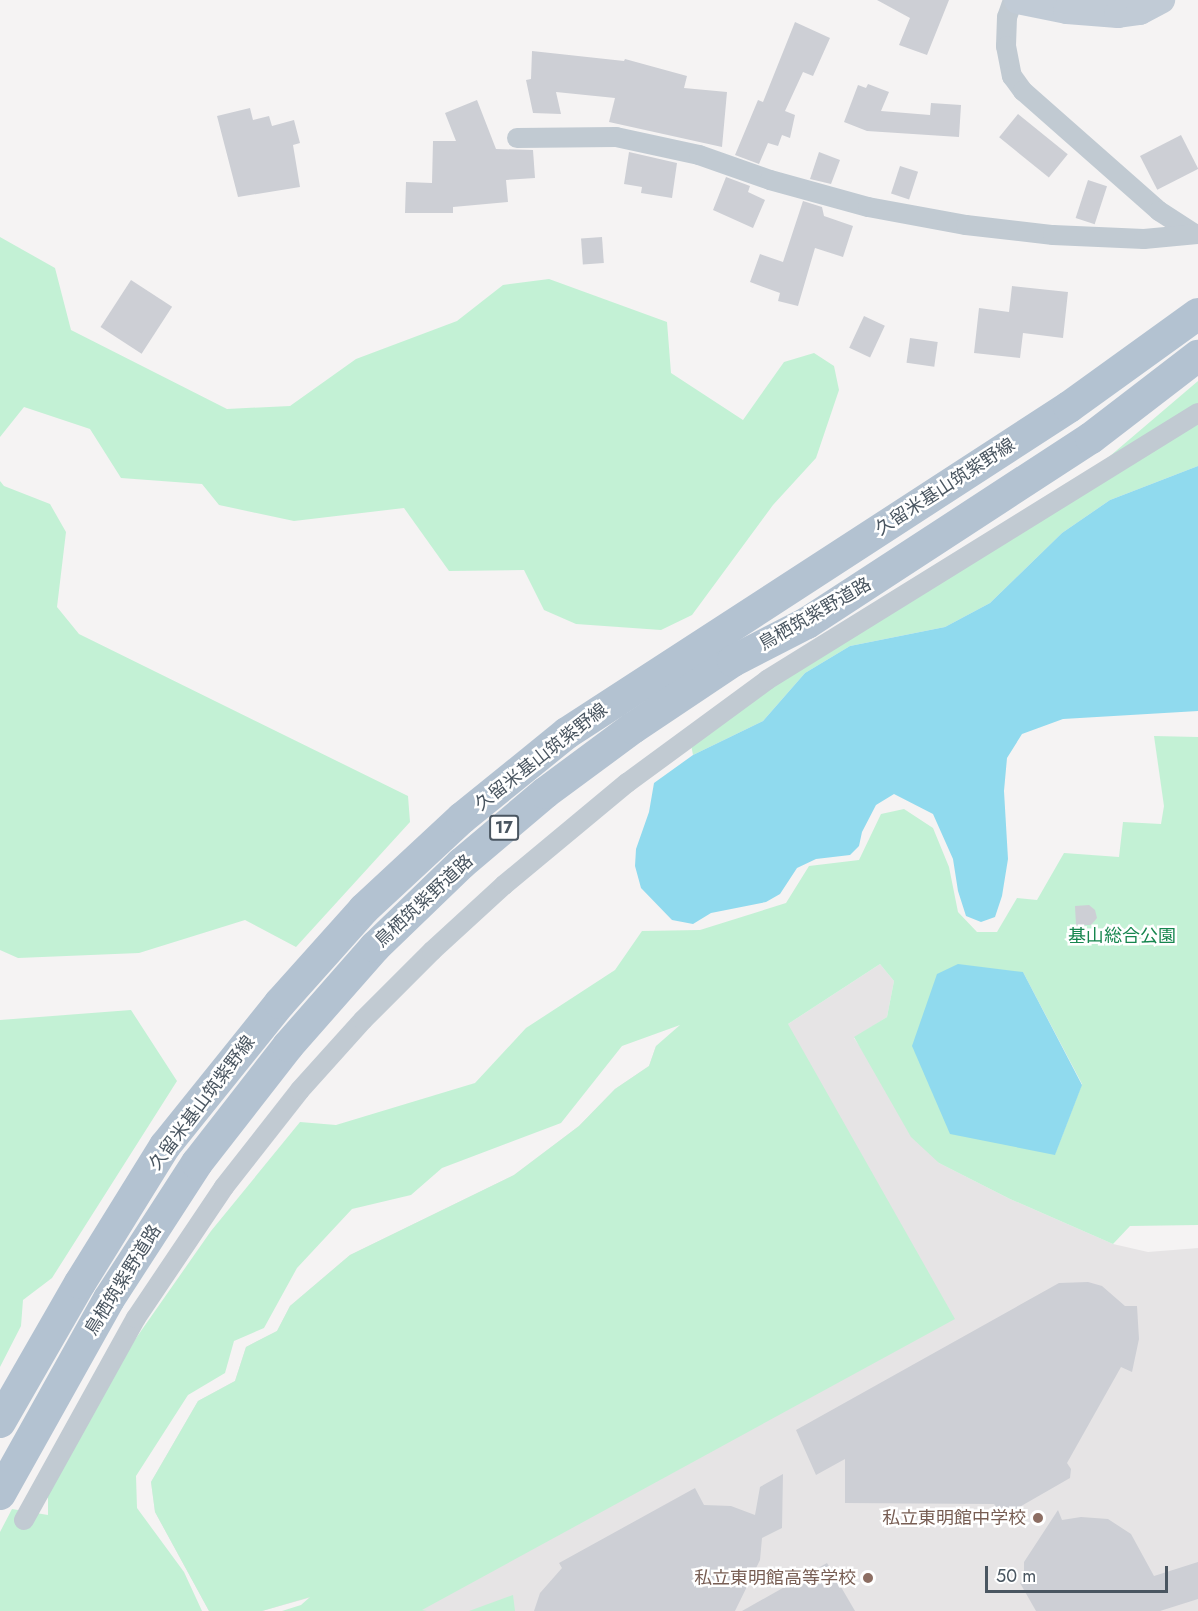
<!DOCTYPE html>
<meta charset="utf-8">
<style>
body{margin:0}
#map{position:relative;width:1198px;height:1611px;overflow:hidden;background:#f5f3f3;font-family:Jost,"Noto Sans JP",sans-serif}
div>[style]{position:absolute}
[style*='--x']{left:calc(var(--x)*1px);top:calc(var(--y)*1px);width:calc(var(--w)*1px);rotate:calc(var(--a)*1deg)}
.education>*{inset:0;background:#e6e4e5}
.green>*{inset:0;background:#c3f1d5}
.water>*{inset:0;background:#90daee}
.building>*{inset:0;background:#cdcfd5;transform-origin:0 0}
.street>*{height:20px;margin:-10px;padding:0 10px;transform-origin:10px;border-radius:10px;background:#c1cad2}
.secondary>*{height:28px;margin:-14px;padding:0 14px;transform-origin:14px;border-radius:14px;background:#c1cbd6}
.primary>*{height:32px;margin:-16px;padding:0 16px;transform-origin:16px;border-radius:16px;background:#b3c2d1}
.dots>*{width:16px;height:16px;translate:-50% -50%;box-sizing:border-box;border:3px solid #fff;border-radius:50%}
span{translate:-50% -50%;white-space:nowrap;text-align:center;line-height:1.15;-webkit-text-stroke:5px #fff;paint-order:stroke}
.shield-label span{padding:2px 4px;background:#fff;border:2px solid;border-radius:4px;-webkit-text-stroke-width:0}
.shield-label{font-size:16px;color:#4a5661;font-weight:700}
.street-label{font-size:18px;color:#4a5661}
.park-label{font-size:18px;color:#17864f}
.education-label{font-size:18px;color:#785e54}
.right{translate:-100% -50%;text-align:right}
.scale{position:absolute;left:985px;top:1566px;width:183px;height:27px;box-sizing:border-box;border:3px solid #4a5661;border-top:0;padding-left:8px;font-size:18px;line-height:21px;white-space:nowrap;color:#4a5661;-webkit-text-stroke:4px #fff;paint-order:stroke}
</style>
<div id="map">
<div class="education">
<div style="clip-path:polygon(880px 964px,894px 981px,887px 1017px,854px 1038px,939px 1163px,1010px 1199px,1113px 1244px,1148px 1252px,1198px 1248px,1198px 1611px,421px 1611px,312px 1597px,262px 1611px,209px 1611px,155px 1512px,151px 1482px,198px 1401px,235px 1381px,246px 1347px,277px 1331px,290px 1306px,350px 1255px,514px 1175px,579px 1126px,615px 1089px,649px 1066px,656px 1046px,788px 1024px)"></div>
</div>
<div class="green">
<div style="clip-path:polygon(0 237px,55px 268px,71px 330px,227px 409px,290px 406px,356px 359px,457px 321px,503px 285px,549px 279px,667px 322px,671px 373px,743px 420px,784px 362px,814px 353px,834px 366px,839px 390px,816px 458px,773px 505px,692px 615px,661px 630px,576px 624px,544px 610px,524px 570px,449px 571px,404px 508px,294px 521px,219px 505px,202px 484px,121px 478px,90px 429px,24px 407px,0 437px)"></div>
<div style="clip-path:polygon(1198px 381px,1198px 466px,1110px 500px,1062px 533px,990px 603px,945px 627px,850px 646px,805px 673px,763px 721px,693px 755px,688px 729px,1083px 479px)"></div>
<div style="clip-path:polygon(0 481px,4px 486px,50px 504px,66px 532px,57px 607px,79px 634px,408px 796px,410px 822px,296px 947px,245px 920px,139px 953px,18px 958px,0 950px)"></div>
<div style="clip-path:polygon(evenodd,1154px 736px,1198px 737px,1198px 1225px,1130px 1226px,1113px 1244px,1010px 1199px,939px 1163px,911px 1137px,854px 1037px,887px 1017px,894px 981px,880px 964px,788px 1024px,955px 1319px,422px 1610px,427px 1611px,282px 1611px,301px 1605px,310px 1597px,262px 1611px,209px 1611px,155px 1512px,151px 1482px,198px 1401px,235px 1381px,246px 1347px,277px 1331px,290px 1306px,350px 1255px,514px 1175px,579px 1126px,615px 1089px,649px 1066px,656px 1046px,680px 1025px,622px 1046px,561px 1123px,442px 1168px,411px 1195px,352px 1209px,297px 1268px,264px 1328px,234px 1341px,225px 1373px,188px 1395px,136px 1476px,137px 1508px,184px 1572px,202px 1611px,0 1611px,0 1532px,12px 1509px,48px 1515px,48px 1489px,127px 1351px,211px 1231px,300px 1122px,336px 1125px,475px 1083px,526px 1028px,615px 970px,642px 931px,700px 930px,786px 903px,809px 866px,859px 860px,881px 814px,904px 809px,933px 828px,949px 867px,958px 912px,977px 932px,997px 932px,1017px 898px,1037px 900px,1064px 853px,1119px 857px,1123px 822px,1161px 824px,1164px 806px,1154px 736px,1023px 972px,1082px 1084px,1055px 1154px,1023px 972px)"></div>
<div style="clip-path:polygon(131px 1010px,177px 1081px,52px 1278px,23px 1300px,21px 1326px,0 1367px,0 1020px)"></div>
<div style="clip-path:polygon(513px 1595px,515px 1611px,469px 1611px)"></div>
</div>
<div class="water">
<div style="clip-path:polygon(1198px 466px,1198px 711px,1063px 719px,1022px 734px,1007px 758px,1004px 791px,1008px 859px,1002px 896px,995px 917px,981px 922px,966px 916px,958px 891px,953px 859px,933px 814px,894px 794px,876px 805px,862px 832px,859px 846px,850px 855px,816px 859px,797px 868px,780px 894px,766px 902px,711px 913px,693px 924px,672px 920px,641px 888px,635px 866px,636px 849px,649px 812px,654px 783px,693px 755px,763px 721px,805px 673px,850px 646px,945px 627px,990px 603px,1062px 533px,1110px 500px)"></div>
<div style="clip-path:polygon(958px 964px,1023px 972px,1082px 1085px,1055px 1155px,950px 1134px,912px 1046px,937px 974px)"></div>
</div>
<div class="building">
<div style="clip-path:polygon(877px 0,949px 0,927px 55px,899px 45px,910px 18px)"></div>
<div style="clip-path:polygon(795px 22px,830px 38px,813px 76px,803px 72px,785px 111px,795px 115px,790px 138px,782px 135px,778px 146px,768px 143px,759px 164px,735px 155px,758px 100px,763px 102px)"></div>
<div style="clip-path:polygon(532px 51px,624px 61px,625px 59px,687px 76px,684px 88px,727px 92px,722px 147px,609px 122px,615px 98px,556px 92px,561px 114px,533px 113px,526px 80px,531px 79px)"></div>
<div style="clip-path:polygon(868px 84px,889px 92px,881px 111px,930px 115px,931px 103px,961px 105px,959px 137px,867px 131px,844px 122px,858px 85px,866px 88px)"></div>
<div style="clip-path:polygon(477px 100px,496px 149px,533px 150px,535px 178px,506px 180px,508px 202px,453px 207px,453px 213px,405px 213px,406px 182px,432px 183px,433px 141px,456px 141px,445px 113px)"></div>
<div style="clip-path:polygon(250px 108px,253px 120px,269px 116px,272px 126px,294px 120px,300px 143px,293px 145px,300px 187px,238px 197px,217px 116px)"></div>
<div style="left:1018px;top:114px;width:64px;height:30px;rotate:39deg"></div>
<div style="left:1181px;top:135px;width:38px;height:46px;rotate:63deg"></div>
<div style="clip-path:polygon(629px 152px,677px 163px,672px 198px,641px 193px,642px 187px,624px 184px)"></div>
<div style="clip-path:polygon(819px 152px,840px 160px,831px 184px,810px 179px)"></div>
<div style="left:900px;top:166px;width:19px;height:29px;rotate:18deg"></div>
<div style="clip-path:polygon(726px 177px,750px 186px,748px 192px,765px 200px,753px 228px,713px 210px)"></div>
<div style="left:1088px;top:180px;width:20px;height:40px;rotate:18deg"></div>
<div style="clip-path:polygon(803px 201px,822px 207px,824px 216px,853px 226px,843px 257px,815px 248px,798px 306px,778px 301px,780px 293px,750px 282px,760px 254px,783px 262px)"></div>
<div style="left:602px;top:237px;width:26px;height:21px;rotate:86deg"></div>
<div style="left:131px;top:280px;width:49px;height:56px;rotate:33deg"></div>
<div style="clip-path:polygon(1012px 286px,1068px 292px,1063px 338px,1023px 333px,1020px 358px,974px 353px,979px 308px,1009px 312px)"></div>
<div style="left:864px;top:316px;width:23px;height:35px;rotate:25deg"></div>
<div style="left:910px;top:338px;width:28px;height:25px;rotate:8deg"></div>
<div style="clip-path:polygon(1089px 905px,1095px 910px,1097px 918px,1091px 925px,1076px 925px,1075px 906px)"></div>
<div style="clip-path:polygon(1088px 1282px,1102px 1286px,1125px 1306px,1137px 1306px,1139px 1339px,1132px 1372px,1121px 1367px,1067px 1463px,1071px 1469px,1070px 1478px,1009px 1513px,1000px 1511px,994px 1504px,845px 1503px,845px 1459px,816px 1475px,796px 1430px,1059px 1283px)"></div>
<div style="clip-path:polygon(783px 1474px,782px 1528px,762px 1538px,760px 1560px,735px 1611px,534px 1611px,540px 1593px,562px 1568px,559px 1563px,695px 1488px,704px 1505px,731px 1506px,755px 1515px,760px 1487px)"></div>
<div style="clip-path:polygon(1058px 1510px,1062px 1520px,1081px 1517px,1108px 1519px,1131px 1534px,1154px 1576px,1198px 1562px,1198px 1599px,1160px 1611px,1036px 1611px,1020px 1583px,1024px 1581px,1024px 1562px)"></div>
<div style="clip-path:polygon(827px 1563px,855px 1611px,742px 1611px)"></div>
</div>
<div class="street">
<div style="--x:1013;--y:0;--w:18;--a:109"></div>
<div style="--x:1007;--y:17;--w:29;--a:92"></div>
<div style="--x:1006;--y:46;--w:31;--a:79"></div>
<div style="--x:1012;--y:76;--w:19;--a:54"></div>
<div style="--x:1023;--y:91;--w:181;--a:41.4"></div>
<div style="--x:1159;--y:211;--w:40;--a:32.9"></div>
<div style="--x:517;--y:138;--w:99;--a:-0.6"></div>
<div style="--x:616;--y:137;--w:85;--a:12.2"></div>
<div style="--x:699;--y:155;--w:75;--a:19.4"></div>
<div style="--x:770;--y:180;--w:102;--a:15.4"></div>
<div style="--x:868;--y:207;--w:100;--a:10.4"></div>
<div style="--x:966;--y:225;--w:88;--a:6.6"></div>
<div style="--x:1053;--y:235;--w:91;--a:2.5"></div>
<div style="--x:1144;--y:239;--w:54;--a:-5.3"></div>
<div style="--x:24;--y:1520;--w:231;--a:-61"></div>
<div style="--x:136;--y:1318;--w:158;--a:-56.1"></div>
<div style="--x:224;--y:1187;--w:123;--a:-51.9"></div>
<div style="--x:300;--y:1090;--w:94;--a:-48"></div>
<div style="--x:363;--y:1020;--w:98;--a:-45"></div>
<div style="--x:432;--y:951;--w:98;--a:-42.5"></div>
<div style="--x:504;--y:885;--w:160;--a:-39.7"></div>
<div style="--x:627;--y:783;--w:174;--a:-36.3"></div>
<div style="--x:767;--y:680;--w:507;--a:-31.78"></div>
</div>
<div class="secondary">
<div style="--x:1018;--y:0;--w:50;--a:11.5"></div>
<div style="--x:1067;--y:10;--w:51;--a:4.5"></div>
<div style="--x:1118;--y:14;--w:22;--a:-8"></div>
<div style="--x:1140;--y:11;--w:24;--a:-28"></div>
</div>
<div class="primary">
<div style="--x:0;--y:1422;--w:160;--a:-60.1"></div>
<div style="--x:80;--y:1283;--w:161;--a:-58.2"></div>
<div style="--x:165;--y:1146;--w:184;--a:-51.2"></div>
<div style="--x:280;--y:1003;--w:126;--a:-48.2"></div>
<div style="--x:364;--y:909;--w:134;--a:-42.9"></div>
<div style="--x:462;--y:818;--w:135;--a:-39"></div>
<div style="--x:567;--y:733;--w:599;--a:-33"></div>
<div style="--x:1069;--y:407;--w:159;--a:-35.8"></div>
<div style="--x:0;--y:1494;--w:223;--a:-60.8"></div>
<div style="--x:109;--y:1299;--w:162;--a:-57.1"></div>
<div style="--x:197;--y:1163;--w:148;--a:-52.1"></div>
<div style="--x:288;--y:1046;--w:132;--a:-48.7"></div>
<div style="--x:375;--y:947;--w:120;--a:-44"></div>
<div style="--x:461;--y:864;--w:110;--a:-40.2"></div>
<div style="--x:545;--y:793;--w:109;--a:-36.5"></div>
<div style="--x:633;--y:728;--w:120;--a:-33.8"></div>
<div style="--x:733;--y:661;--w:83;--a:-27.2"></div>
<div style="--x:807;--y:623;--w:339;--a:-33.1"></div>
<div style="--x:1091;--y:438;--w:135;--a:-37.5"></div>
</div>
<div class="dots">
<div style="left:1038px;top:1518px;background:#8d6e63"></div>
<div style="left:868px;top:1578px;background:#8d6e63"></div>
</div>
<div class="shield-label">
<span style="left:504px;top:828px">17</span>
</div>
<div class="street-label">
<span style="left:945px;top:487px;rotate:-33deg">久留米基山筑紫野線</span>
<span style="left:815px;top:614px;rotate:-30deg">鳥栖筑紫野道路</span>
<span style="left:541px;top:757px;rotate:-38deg">久留米基山筑紫野線</span>
<span style="left:424px;top:901px;rotate:-43deg">鳥栖筑紫野道路</span>
<span style="left:202px;top:1103px;rotate:-53deg">久留米基山筑紫野線</span>
<span style="left:123px;top:1280px;rotate:-58deg">鳥栖筑紫野道路</span>
</div>
<div class="park-label">
<span style="left:1122px;top:936px">基山総合公園</span>
</div>
<div class="education-label">
<span class="right" style="left:1026px;top:1518px">私立東明館中学校</span>
<span class="right" style="left:856px;top:1578px">私立東明館高等学校</span>
</div>
<div class="scale">50 m</div>
</div>
